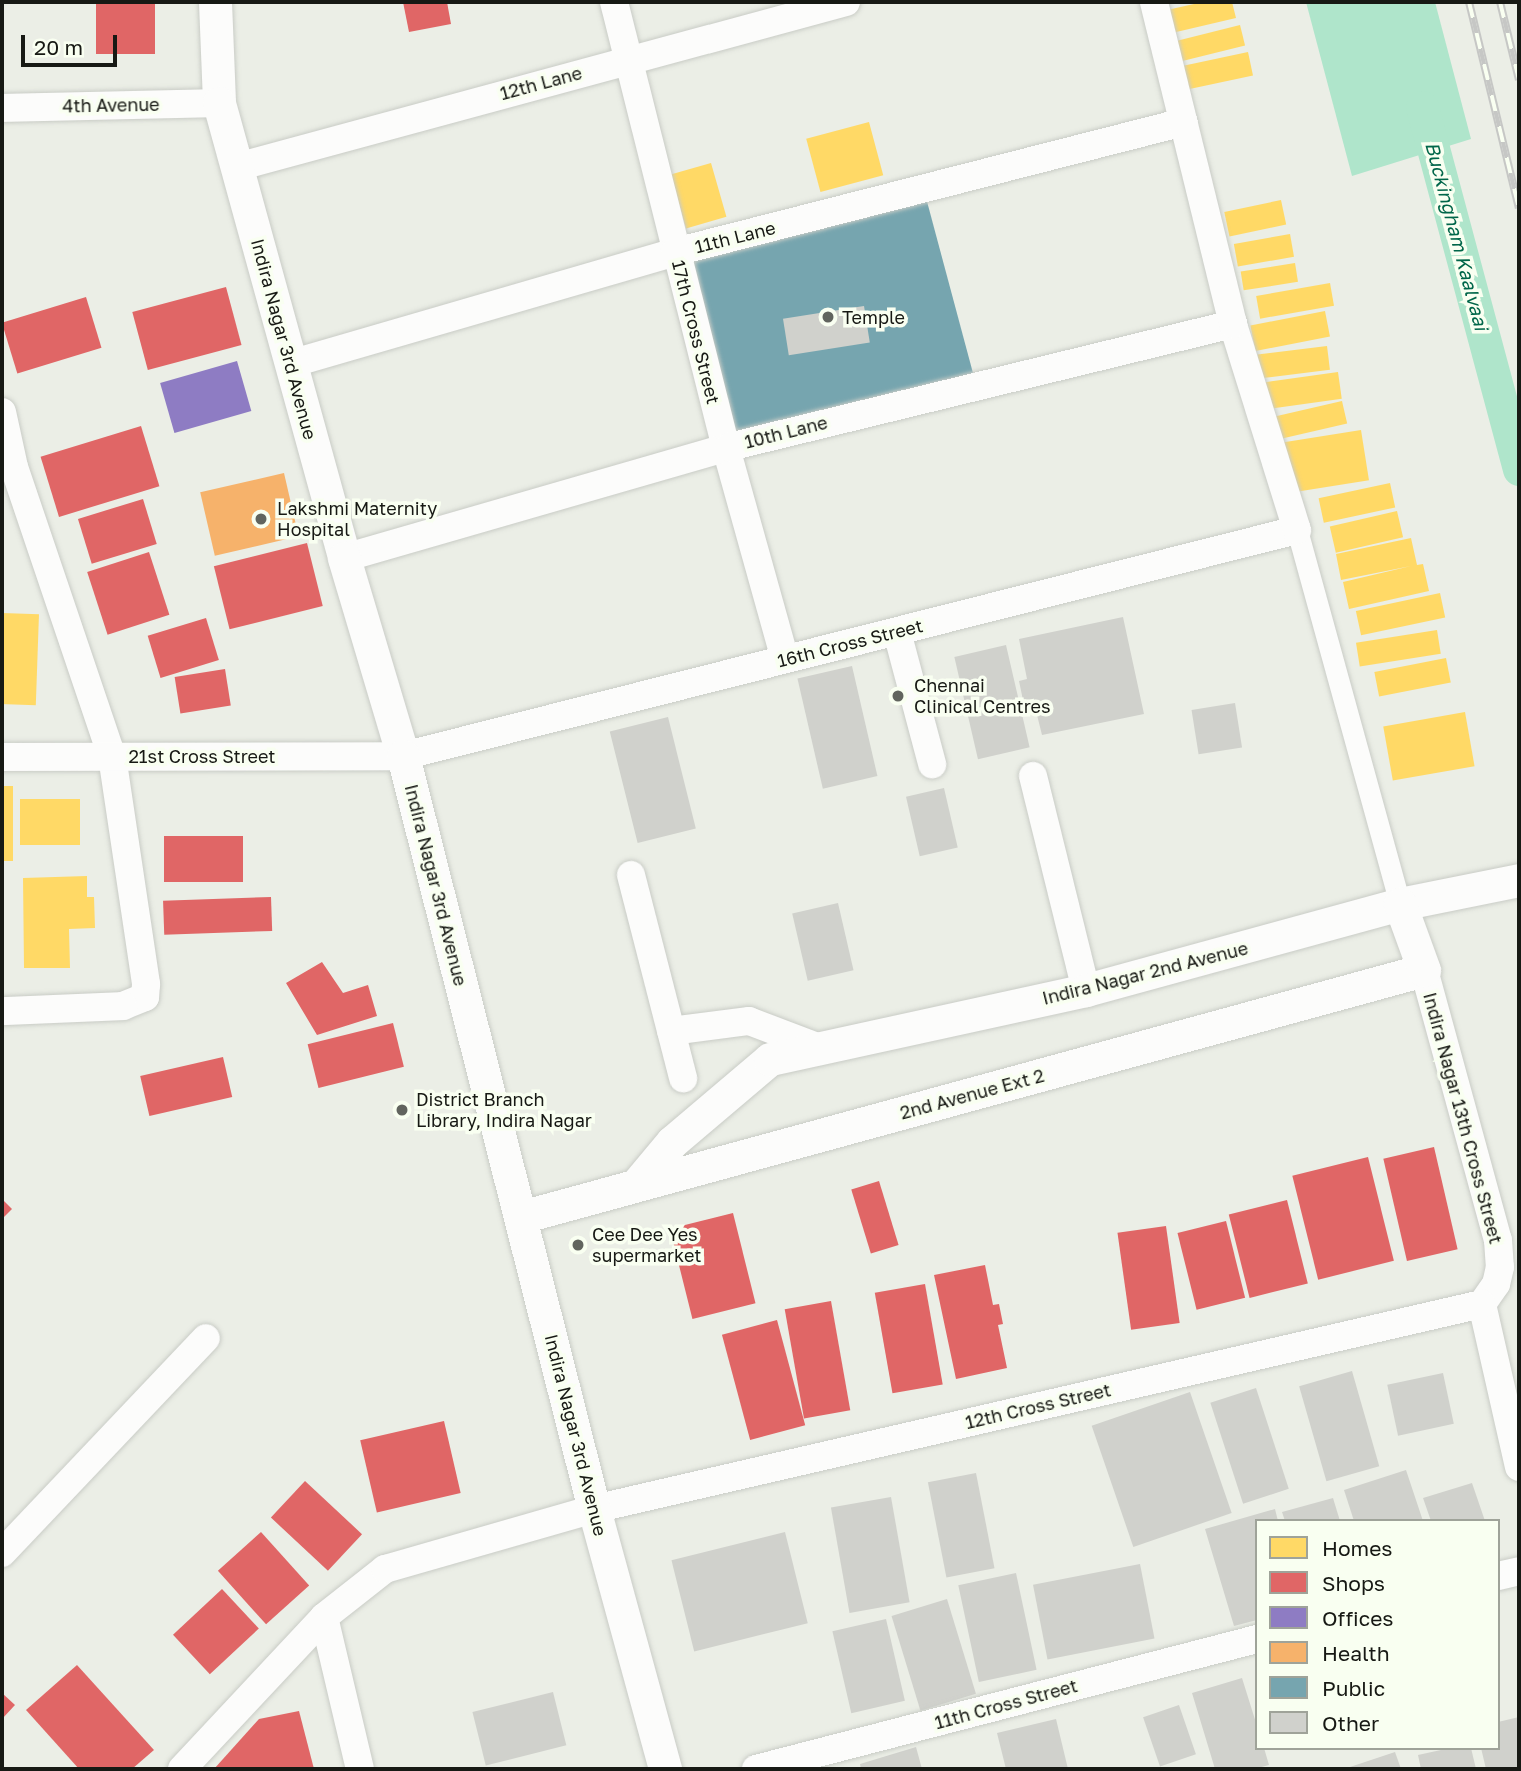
<!DOCTYPE html>
<style>
body{margin:0}
#map{position:relative;width:1521px;height:1771px;overflow:hidden;background:#ebeee6;font-family:"Golos Text",sans-serif}
div>[style]{position:absolute}
[style*='--x']{left:calc(var(--x)*1px);top:calc(var(--y)*1px);width:calc(var(--w)*1px);rotate:calc(var(--a)*1deg)}
.water>*{inset:0;background:#afe5cb}
.homes>*{inset:0;background:#ffd966;transform-origin:0 0}
.shops>*{inset:0;background:#e06666;transform-origin:0 0}
.offices>*{inset:0;background:#8e7cc3;transform-origin:0 0}
.health>*{inset:0;background:#f6b26b;transform-origin:0 0}
.public>*{inset:0;background:#76a5af;transform-origin:0 0}
.canal>*{height:33px;margin:-16.5px;padding:0 16.5px;transform-origin:16.5px;border-radius:16.5px;background:#afe5cb}
.building>*{inset:0;background:#d0d1cc;transform-origin:0 0}
.roads{filter:drop-shadow(0 0 2px #c9ccc6) drop-shadow(0 0 2px #c9ccc6)}
.pedestrian>*{height:21px;margin:-10.5px;padding:0 10.5px;transform-origin:10.5px;border-radius:10.5px;background:#fcfcfb}
.minor>*{height:28px;margin:-14px;padding:0 14px;transform-origin:14px;border-radius:14px;background:#fcfcfb}
.tertiary>*{height:33px;margin:-16.5px;padding:0 16.5px;transform-origin:16.5px;border-radius:16.5px;background:#fcfcfb}
.rail>*{height:8px;margin-top:-4px;transform-origin:0;background:repeating-linear-gradient(90deg,#f9fff1 0 16px,#c6c7c5 0 32px);box-sizing:border-box;border-block:2px solid #c6c7c5}
.dots>*{width:19px;height:19px;translate:-50% -50%;box-sizing:border-box;border:4px solid #f9fff1;border-radius:50%}
span{translate:-50% -50%;white-space:nowrap;text-align:center;line-height:1.15;-webkit-text-stroke:7px #f9fff1;paint-order:stroke}
.street-label{font-size:18px;color:#171914}
.poi-label{font-size:18px;color:#171914}
.left{translate:0 -50%;text-align:left}
.water-label{font-size:19px;color:#006649;font-style:italic}
.frame{position:absolute;inset:0;border:4px solid #171914;pointer-events:none}
.legend{position:absolute;left:1255px;top:1519px;width:245px;height:231px;box-sizing:border-box;background:#f9fff1;border:2px solid #9fa399;margin:0;padding:9px 12px;list-style:none;font-size:21px;color:#171914}
.legend li{display:flex;align-items:center;gap:14px;height:35px}
.legend b{width:35px;border:2px solid #9fa399}
.scale{position:absolute;left:21px;top:35px;width:96px;height:32px;box-sizing:border-box;border:4px solid #171914;border-top:0;padding-left:9px;font-size:21px;line-height:24px;white-space:nowrap;color:#171914;-webkit-text-stroke:5px #f9fff1;paint-order:stroke}
</style>
<div id="map">
<div class="water">
<div style="clip-path:polygon(1306px 2px,1435px 2px,1471px 139px,1352px 176px)"></div>
</div>
<div class="homes">
<div style="clip-path:polygon(1203px 2px,1232px 2px,1236px 18px,1172px 33px,1167px 10px)"></div>
<div style="left:1240px;top:25px;width:21px;height:76px;rotate:76deg"></div>
<div style="left:1248px;top:52px;width:24px;height:72px;rotate:78deg"></div>
<div style="left:869px;top:122px;width:55px;height:65px;rotate:75deg"></div>
<div style="left:711px;top:163px;width:56px;height:42px;rotate:74deg"></div>
<div style="left:1281px;top:200px;width:25px;height:58px;rotate:78deg"></div>
<div style="left:1290px;top:234px;width:23px;height:57px;rotate:80deg"></div>
<div style="left:1295px;top:263px;width:19px;height:55px;rotate:81deg"></div>
<div style="left:1330px;top:283px;width:23px;height:75px;rotate:80deg"></div>
<div style="left:1325px;top:311px;width:26px;height:76px;rotate:79deg"></div>
<div style="left:1327px;top:346px;width:24px;height:70px;rotate:83deg"></div>
<div style="left:1338px;top:372px;width:27px;height:79px;rotate:82deg"></div>
<div style="left:1342px;top:401px;width:23px;height:70px;rotate:77deg"></div>
<div style="left:1361px;top:430px;width:51px;height:78px;rotate:81deg"></div>
<div style="left:1390px;top:483px;width:25px;height:73px;rotate:78deg"></div>
<div style="left:1397px;top:511px;width:27px;height:69px;rotate:77deg"></div>
<div style="clip-path:polygon(1411px 538px,1417px 565px,1423px 564px,1429px 591px,1349px 609px,1343px 582px,1411px 566px,1341px 580px,1336px 554px)"></div>
<div style="left:1440px;top:593px;width:25px;height:86px;rotate:78deg"></div>
<div style="left:2px;top:613px;width:37px;height:91px;rotate:2deg"></div>
<div style="left:1437px;top:630px;width:24px;height:82px;rotate:81deg"></div>
<div style="left:1446px;top:658px;width:25px;height:73px;rotate:79deg"></div>
<div style="left:1465px;top:712px;width:55px;height:83px;rotate:80deg"></div>
<div style="left:2px;top:786px;width:11px;height:75px"></div>
<div style="left:20px;top:799px;width:60px;height:46px"></div>
<div style="clip-path:polygon(87px 876px,87px 897px,94px 897px,95px 928px,69px 929px,70px 968px,24px 968px,23px 878px)"></div>
</div>
<div class="shops">
<div style="left:96px;top:2px;width:59px;height:52px"></div>
<div style="clip-path:polygon(403px 2px,447px 2px,451px 24px,409px 32px)"></div>
<div style="left:226px;top:287px;width:60px;height:97px;rotate:75deg"></div>
<div style="left:86px;top:297px;width:53px;height:88px;rotate:73deg"></div>
<div style="left:141px;top:426px;width:63px;height:105px;rotate:73deg"></div>
<div style="left:143px;top:499px;width:47px;height:68px;rotate:73deg"></div>
<div style="left:307px;top:543px;width:65px;height:96px;rotate:76deg"></div>
<div style="left:149px;top:552px;width:66px;height:65px;rotate:72deg"></div>
<div style="left:206px;top:618px;width:44px;height:61px;rotate:73deg"></div>
<div style="left:225px;top:669px;width:37px;height:51px;rotate:81deg"></div>
<div style="left:243px;top:836px;width:46px;height:79px;rotate:90deg"></div>
<div style="left:271px;top:897px;width:34px;height:108px;rotate:88deg"></div>
<div style="clip-path:polygon(322px 962px,343px 993px,368px 985px,377px 1016px,317px 1035px,286px 983px)"></div>
<div style="left:393px;top:1023px;width:45px;height:88px;rotate:76deg"></div>
<div style="left:223px;top:1057px;width:41px;height:85px;rotate:77deg"></div>
<div style="left:1434px;top:1147px;width:105px;height:52px;rotate:77deg"></div>
<div style="left:1368px;top:1157px;width:107px;height:78px;rotate:76deg"></div>
<div style="left:879px;top:1181px;width:67px;height:29px;rotate:73deg"></div>
<div style="clip-path:polygon(2px 1199px,12px 1209px,2px 1219px)"></div>
<div style="left:1287px;top:1200px;width:86px;height:60px;rotate:76deg"></div>
<div style="left:733px;top:1213px;width:93px;height:65px;rotate:76deg"></div>
<div style="left:1226px;top:1221px;width:79px;height:50px;rotate:76deg"></div>
<div style="left:1166px;top:1226px;width:98px;height:49px;rotate:82deg"></div>
<div style="clip-path:polygon(985px 1265px,993px 1305px,999px 1304px,1003px 1324px,998px 1325px,1007px 1368px,956px 1379px,934px 1275px)"></div>
<div style="left:925px;top:1284px;width:102px;height:51px;rotate:80deg"></div>
<div style="left:831px;top:1301px;width:111px;height:47px;rotate:80deg"></div>
<div style="left:777px;top:1320px;width:109px;height:57px;rotate:75deg"></div>
<div style="left:444px;top:1421px;width:74px;height:86px;rotate:77deg"></div>
<div style="left:305px;top:1481px;width:78px;height:50px;rotate:43deg"></div>
<div style="left:261px;top:1532px;width:72px;height:58px;rotate:48deg"></div>
<div style="left:222px;top:1589px;width:54px;height:67px;rotate:47deg"></div>
<div style="clip-path:polygon(77px 1665px,154px 1750px,132px 1769px,79px 1769px,26px 1710px)"></div>
<div style="clip-path:polygon(2px 1693px,15px 1705px,2px 1719px)"></div>
<div style="clip-path:polygon(299px 1711px,314px 1769px,214px 1769px,259px 1719px)"></div>
</div>
<div class="offices">
<div style="left:237px;top:361px;width:52px;height:80px;rotate:74deg"></div>
</div>
<div class="health">
<div style="left:284px;top:473px;width:65px;height:86px;rotate:77deg"></div>
</div>
<div class="public">
<div style="left:925px;top:194px;width:190px;height:249px;rotate:75deg"></div>
</div>
<div class="canal">
<div style="--x:1422;--y:107;--w:375;--a:75"></div>
</div>
<div class="building">
<div style="left:864px;top:306px;width:37px;height:82px;rotate:81deg"></div>
<div style="clip-path:polygon(1123px 617px,1144px 714px,1042px 735px,1034px 703px,1024px 705px,1019px 681px,1027px 679px,1019px 639px)"></div>
<div style="left:1006px;top:645px;width:105px;height:53px;rotate:77deg"></div>
<div style="left:852px;top:666px;width:113px;height:56px;rotate:77deg"></div>
<div style="left:1235px;top:703px;width:45px;height:44px;rotate:81deg"></div>
<div style="left:668px;top:717px;width:115px;height:60px;rotate:76deg"></div>
<div style="left:944px;top:788px;width:61px;height:39px;rotate:77deg"></div>
<div style="left:838px;top:903px;width:69px;height:47px;rotate:77deg"></div>
<div style="left:1352px;top:1371px;width:99px;height:55px;rotate:74deg"></div>
<div style="left:1443px;top:1373px;width:52px;height:57px;rotate:78deg"></div>
<div style="left:1256px;top:1388px;width:106px;height:48px;rotate:72deg"></div>
<div style="left:1190px;top:1392px;width:128px;height:104px;rotate:71deg"></div>
<div style="clip-path:polygon(1406px 1470px,1423px 1521px,1354px 1521px,1344px 1490px)"></div>
<div style="left:976px;top:1473px;width:97px;height:49px;rotate:79deg"></div>
<div style="clip-path:polygon(1472px 1483px,1485px 1521px,1431px 1521px,1423px 1498px)"></div>
<div style="left:891px;top:1497px;width:107px;height:61px;rotate:80deg"></div>
<div style="clip-path:polygon(1333px 1498px,1340px 1521px,1285px 1521px,1282px 1512px)"></div>
<div style="clip-path:polygon(1275px 1509px,1278px 1521px,1257px 1521px,1257px 1620px,1234px 1626px,1205px 1529px)"></div>
<div style="left:785px;top:1532px;width:94px;height:117px;rotate:76deg"></div>
<div style="left:1140px;top:1564px;width:76px;height:109px;rotate:79deg"></div>
<div style="left:1016px;top:1573px;width:99px;height:59px;rotate:78deg"></div>
<div style="left:947px;top:1599px;width:99px;height:58px;rotate:73deg"></div>
<div style="left:886px;top:1619px;width:84px;height:55px;rotate:77deg"></div>
<div style="clip-path:polygon(1242px 1678px,1257px 1726px,1257px 1748px,1264px 1748px,1269px 1765px,1254px 1769px,1215px 1769px,1192px 1693px)"></div>
<div style="left:553px;top:1692px;width:55px;height:83px;rotate:76deg"></div>
<div style="left:1179px;top:1705px;width:52px;height:38px;rotate:71deg"></div>
<div style="clip-path:polygon(1519px 1717px,1519px 1769px,1486px 1769px,1481px 1748px,1498px 1748px,1498px 1722px)"></div>
<div style="clip-path:polygon(1056px 1719px,1068px 1769px,1006px 1769px,997px 1733px)"></div>
<div style="clip-path:polygon(916px 1747px,922px 1769px,861px 1769px,860px 1764px)"></div>
<div style="clip-path:polygon(1450px 1748px,1471px 1748px,1476px 1769px,1421px 1769px,1418px 1755px)"></div>
<div style="clip-path:polygon(1395px 1752px,1401px 1769px,1351px 1769px,1350px 1767px)"></div>
</div>
<div class="roads">
<div class="pedestrian">
<div style="--x:1297;--y:530;--w:388;--a:74.6"></div>
</div>
<div class="minor">
<div style="--x:614;--y:2;--w:460;--a:75.9"></div>
<div style="--x:726;--y:448;--w:219;--a:74.4"></div>
<div style="--x:2;--y:108;--w:217;--a:-1.3"></div>
<div style="--x:237;--y:167;--w:631;--a:-15.16"></div>
<div style="--x:290;--y:364;--w:401;--a:-16.2"></div>
<div style="--x:675;--y:252;--w:525;--a:-14.33"></div>
<div style="--x:2;--y:412;--w:56;--a:77.7"></div>
<div style="--x:14;--y:467;--w:305;--a:71.3"></div>
<div style="--x:112;--y:756;--w:231;--a:81.5"></div>
<div style="--x:146;--y:984;--w:13;--a:94"></div>
<div style="--x:145;--y:997;--w:24;--a:158"></div>
<div style="--x:123;--y:1006;--w:121;--a:177.6"></div>
<div style="--x:344;--y:558;--w:401;--a:-16.1"></div>
<div style="--x:729;--y:447;--w:519;--a:-13.71"></div>
<div style="--x:897;--y:632;--w:137;--a:75.1"></div>
<div style="--x:2;--y:757;--w:401;--a:-0.1"></div>
<div style="--x:403;--y:756;--w:922;--a:-14.19"></div>
<div style="--x:1297;--y:530;--w:216;--a:-107.3"></div>
<div style="--x:1233;--y:324;--w:332;--a:-103.8"></div>
<div style="--x:1033;--y:776;--w:220;--a:76.1"></div>
<div style="--x:631;--y:875;--w:210;--a:75.6"></div>
<div style="--x:1424;--y:970;--w:280;--a:74.7"></div>
<div style="--x:1498;--y:1240;--w:27;--a:86"></div>
<div style="--x:1500;--y:1267;--w:17;--a:103"></div>
<div style="--x:1496;--y:1284;--w:24;--a:125"></div>
<div style="--x:1482;--y:1304;--w:167;--a:77.2"></div>
<div style="--x:671;--y:1031;--w:79;--a:-7.3"></div>
<div style="--x:749;--y:1021;--w:76;--a:20.8"></div>
<div style="--x:2;--y:1553;--w:296;--a:-46.5"></div>
<div style="--x:1498;--y:1576;--w:22;--a:-13"></div>
<div style="--x:324;--y:1617;--w:156;--a:76.7"></div>
<div style="--x:182;--y:1769;--w:208;--a:-46.9"></div>
<div style="--x:324;--y:1617;--w:78;--a:-38.2"></div>
<div style="--x:385;--y:1569;--w:217;--a:-16"></div>
<div style="--x:594;--y:1509;--w:911;--a:-13"></div>
<div style="--x:756;--y:1769;--w:518;--a:-14.55"></div>
</div>
<div class="tertiary">
<div style="--x:215;--y:2;--w:101;--a:87.7"></div>
<div style="--x:219;--y:103;--w:472;--a:74.6"></div>
<div style="--x:344;--y:558;--w:207;--a:73.4"></div>
<div style="--x:403;--y:756;--w:777;--a:75.77"></div>
<div style="--x:594;--y:1509;--w:270;--a:74.7"></div>
<div style="--x:636;--y:1185;--w:56;--a:-50.1"></div>
<div style="--x:672;--y:1142;--w:128;--a:-40.3"></div>
<div style="--x:770;--y:1059;--w:323;--a:-12.3"></div>
<div style="--x:1086;--y:990;--w:326;--a:-15.3"></div>
<div style="--x:1400;--y:904;--w:121;--a:-11.4"></div>
<div style="--x:521;--y:1217;--w:936;--a:-15.3"></div>
<div style="--x:1424;--y:970;--w:70;--a:-110"></div>
</div>
</div>
<div class="rail">
<div style="--x:1469;--y:2;--w:212;--a:76.4"></div>
<div style="--x:1500;--y:2;--w:80;--a:76.3"></div>
</div>
<div class="dots">
<div style="left:828px;top:317px;background:#61645e"></div>
<div style="left:261px;top:519px;background:#61645e"></div>
<div style="left:898px;top:696px;background:#61645e"></div>
<div style="left:402px;top:1110px;background:#61645e"></div>
<div style="left:578px;top:1245px;background:#61645e"></div>
</div>
<div class="street-label">
<span style="left:541px;top:83px;rotate:-15deg">12th Lane</span>
<span style="left:111px;top:105px;rotate:-1deg">4th Avenue</span>
<span style="left:735px;top:237px;rotate:-14deg">11th Lane</span>
<span style="left:696px;top:332px;rotate:76deg">17th Cross Street</span>
<span style="left:284px;top:339px;rotate:75deg">Indira Nagar 3rd Avenue</span>
<span style="left:786px;top:432px;rotate:-14deg">10th Lane</span>
<span style="left:850px;top:643px;rotate:-14deg">16th Cross Street</span>
<span style="left:202px;top:756px">21st Cross Street</span>
<span style="left:436px;top:885px;rotate:76deg">Indira Nagar 3rd Avenue</span>
<span style="left:1145px;top:973px;rotate:-14deg">Indira Nagar 2nd Avenue</span>
<span style="left:972px;top:1094px;rotate:-15deg">2nd Avenue Ext 2</span>
<span style="left:1463px;top:1118px;rotate:75deg">Indira Nagar 13th Cross Street</span>
<span style="left:1038px;top:1406px;rotate:-13deg">12th Cross Street</span>
<span style="left:576px;top:1435px;rotate:76deg">Indira Nagar 3rd Avenue</span>
<span style="left:1006px;top:1704px;rotate:-15deg">11th Cross Street</span>
</div>
<div class="poi-label">
<span class="left" style="left:842px;top:317px">Temple</span>
<span class="left" style="left:277px;top:519px">Lakshmi Maternity<br>Hospital</span>
<span class="left" style="left:914px;top:696px">Chennai<br>Clinical Centres</span>
<span class="left" style="left:416px;top:1110px">District Branch<br>Library, Indira Nagar</span>
<span class="left" style="left:592px;top:1245px">Cee Dee Yes<br>supermarket</span>
</div>
<div class="water-label">
<span style="left:1457px;top:236px;rotate:75deg">Buckingham Kaalvaai</span>
</div>
<div class="frame"></div>
<ul class="legend">
<li><b style="height:19px;background:#ffd966"></b>Homes</li>
<li><b style="height:19px;background:#e06666"></b>Shops</li>
<li><b style="height:19px;background:#8e7cc3"></b>Offices</li>
<li><b style="height:19px;background:#f6b26b"></b>Health</li>
<li><b style="height:19px;background:#76a5af"></b>Public</li>
<li><b style="height:19px;background:#d0d1cc"></b>Other</li>
</ul>
<div class="scale">20 m</div>
</div>
